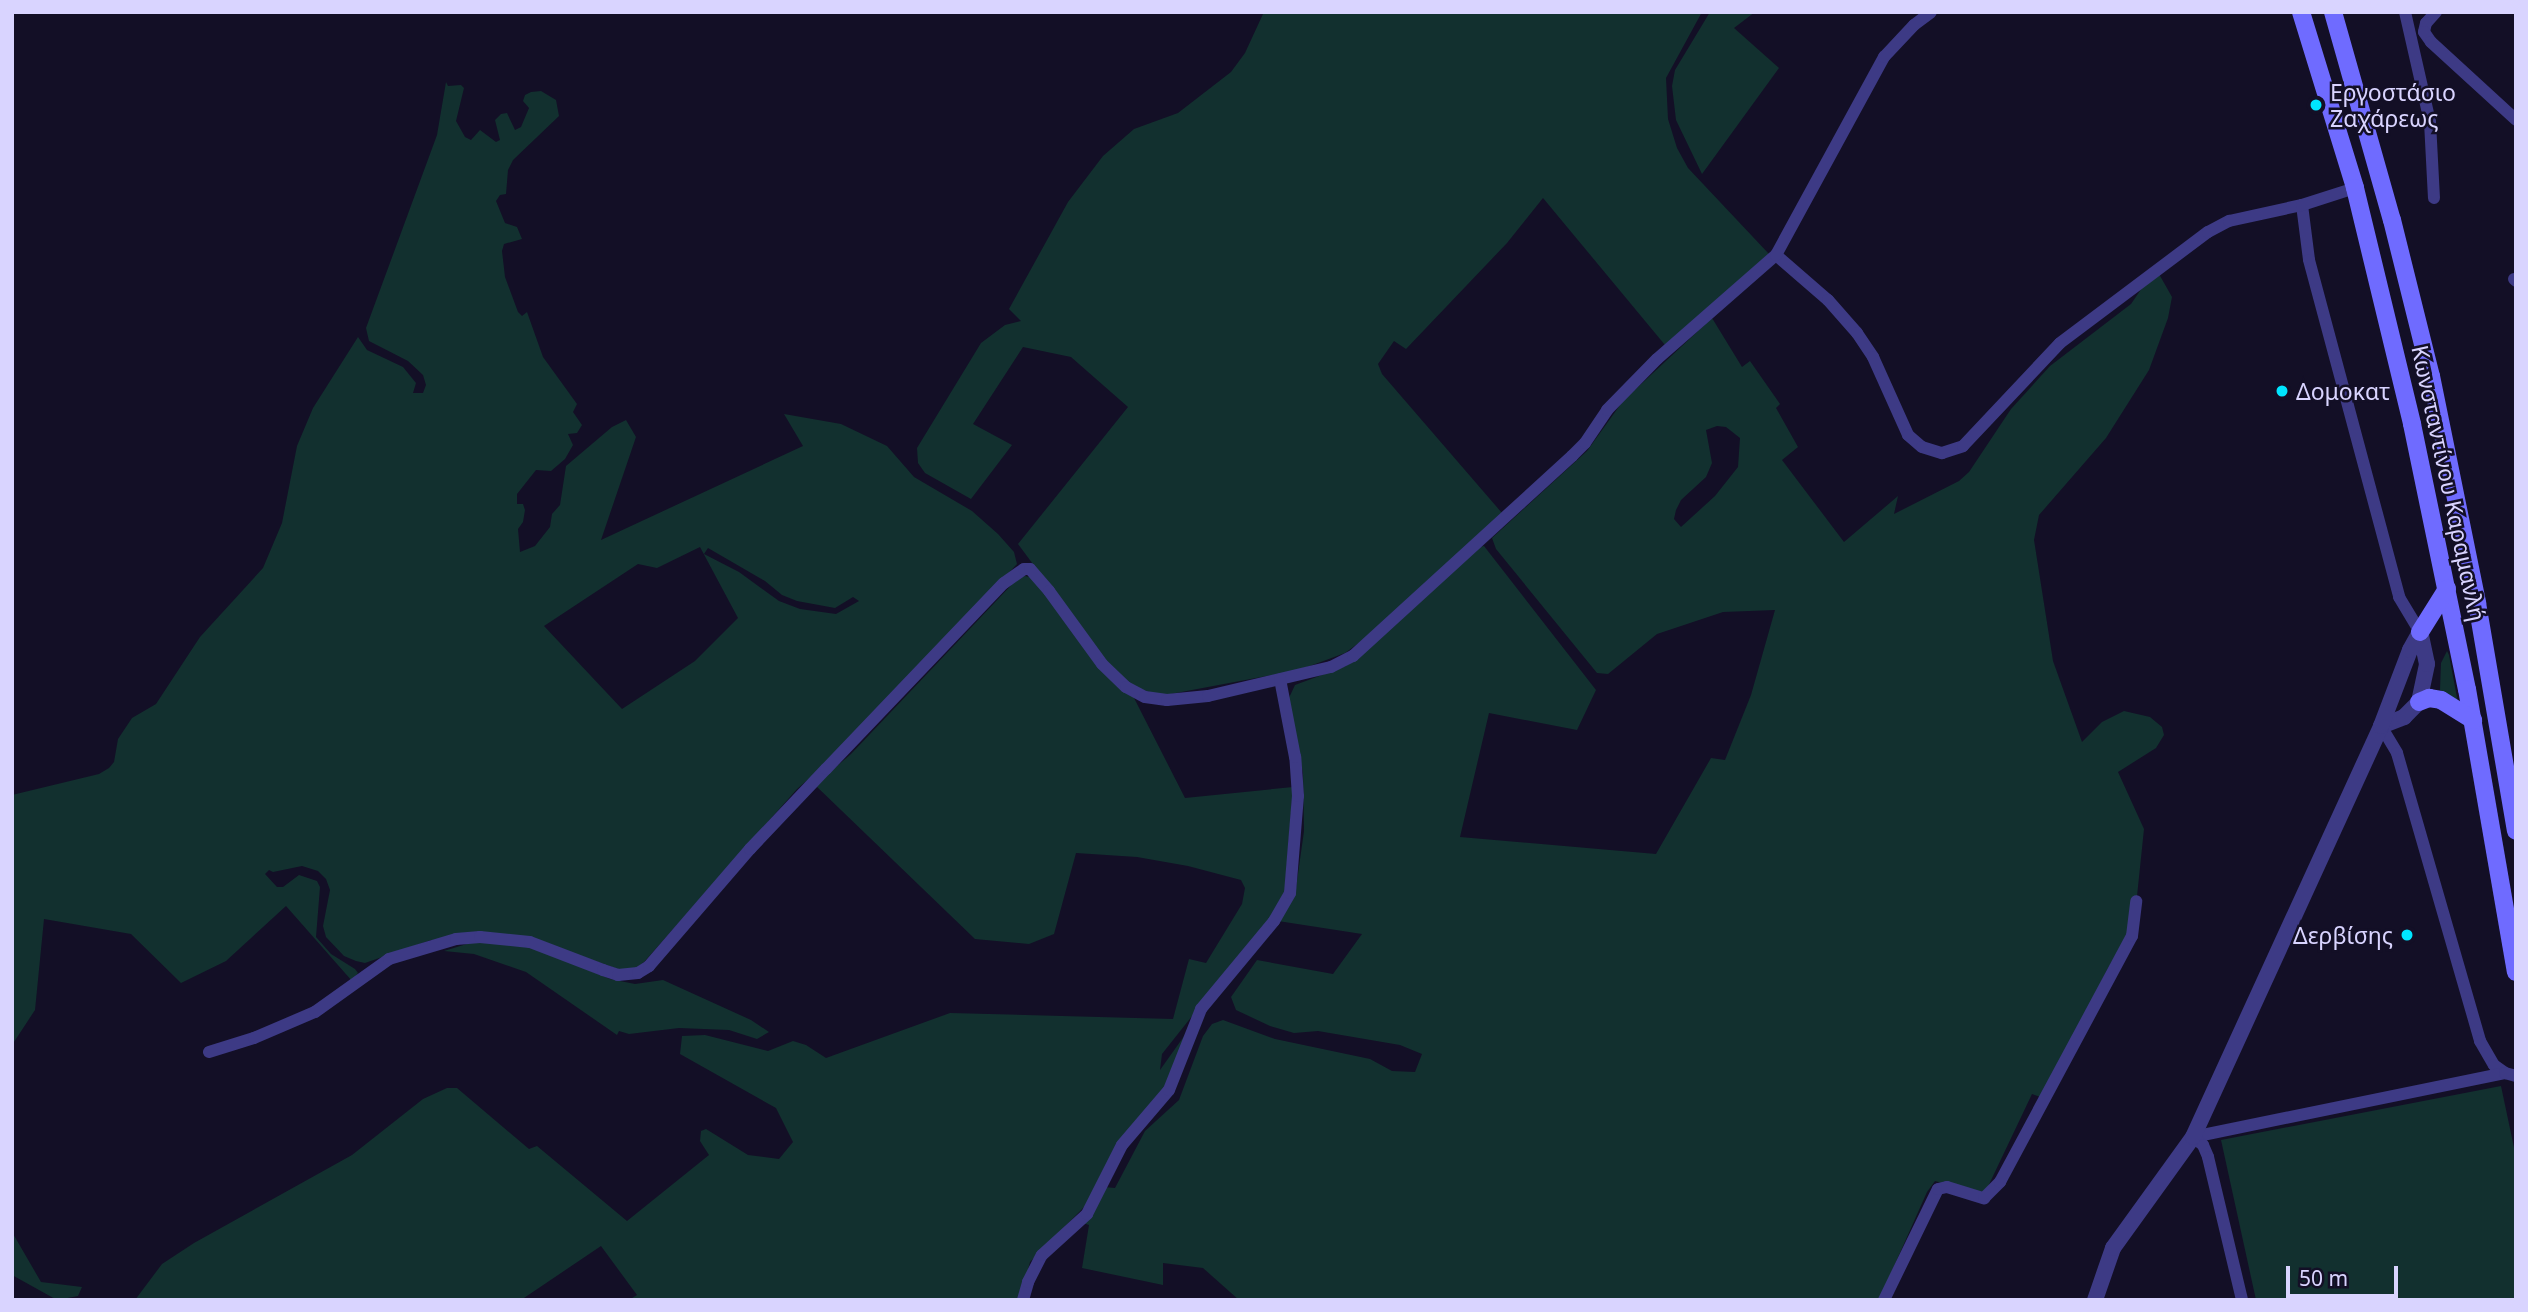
<!DOCTYPE html>
<meta charset="utf-8">
<style>
body{margin:0}
#map{position:relative;width:2528px;height:1312px;overflow:hidden;background:#130f26;font-family:"Noto Sans",sans-serif}
div>[style]{position:absolute}
[style*='--x']{left:calc(var(--x)*1px);top:calc(var(--y)*1px);width:calc(var(--w)*1px);rotate:calc(var(--a)*1deg)}
.green>*{inset:0;background:#12302f}
.minor>*{height:12px;margin:-6px;padding:0 6px;transform-origin:6px;border-radius:6px;background:#3d3a85}
.tertiary>*{height:16px;margin:-8px;padding:0 8px;transform-origin:8px;border-radius:8px;background:#3d3a85}
.secondary>*{height:18px;margin:-9px;padding:0 9px;transform-origin:9px;border-radius:9px;background:#6f6bff}
.dots>*{width:19px;height:19px;translate:-50% -50%;box-sizing:border-box;border:4px solid #130f26;border-radius:50%}
span{translate:-50% -50%;white-space:nowrap;text-align:center;line-height:1.15;-webkit-text-stroke:5px #130f26;paint-order:stroke}
.poi-label{font-size:23px;color:#d9d4ff}
.left{translate:0 -50%;text-align:left}
.right{translate:-100% -50%;text-align:right}
.street-label{font-size:23px;color:#d9d4ff}
.frame{position:absolute;inset:0;border:14px solid #d9d4ff;pointer-events:none}
.scale{position:absolute;left:2286px;top:1266px;width:112px;height:32px;box-sizing:border-box;border:4px solid #d9d4ff;border-top:0;padding-left:9px;font-size:21px;line-height:24px;white-space:nowrap;color:#d9d4ff;-webkit-text-stroke:5px #130f26;paint-order:stroke}
</style>
<div id="map">
<div class="green">
<div style="clip-path:polygon(1267px 12px,1702px 12px,1666px 78px,1668px 119px,1677px 148px,1688px 168px,1769px 254px,1665px 345px,1543px 198px,1507px 243px,1406px 349px,1394px 341px,1378px 364px,1382px 374px,1502px 513px,1367px 637px,1345px 653px,1299px 670px,1160px 696px,1130px 685px,1108px 665px,1018px 544px,1128px 407px,1071px 357px,1023px 347px,973px 424px,1012px 445px,971px 499px,925px 473px,918px 463px,917px 448px,981px 343px,1005px 325px,1021px 321px,1009px 309px,1068px 202px,1103px 156px,1134px 129px,1178px 113px,1231px 72px,1245px 53px,1263px 14px)"></div>
<div style="clip-path:polygon(1710px 12px,1755px 12px,1734px 28px,1779px 68px,1702px 174px,1676px 120px,1672px 86px,1675px 70px)"></div>
<div style="clip-path:polygon(evenodd,446px 82px,448px 86px,461px 85px,464px 88px,456px 121px,465px 137px,471px 140px,480px 130px,496px 142px,500px 140px,495px 120px,501px 114px,507px 113px,515px 130px,521px 127px,529px 108px,523px 101px,525px 95px,531px 92px,541px 91px,556px 100px,559px 116px,513px 160px,508px 170px,506px 194px,500px 195px,496px 201px,505px 223px,517px 227px,522px 239px,504px 244px,502px 251px,505px 277px,518px 312px,522px 316px,527px 312px,543px 357px,577px 404px,573px 412px,582px 425px,577px 433px,568px 434px,573px 445px,565px 459px,551px 471px,536px 470px,517px 494px,517px 504px,523px 504px,525px 510px,523px 522px,518px 529px,520px 552px,535px 546px,550px 527px,552px 514px,560px 505px,566px 466px,612px 427px,626px 420px,636px 437px,601px 540px,803px 446px,784px 414px,841px 424px,887px 446px,914px 477px,972px 511px,998px 534px,1014px 552px,1017px 564px,843px 749px,797px 789px,644px 962px,633px 970px,618px 969px,530px 938px,431px 940px,365px 963px,356px 961px,344px 956px,326px 937px,323px 926px,330px 890px,326px 879px,318px 871px,302px 866px,273px 872px,269px 870px,265px 874px,277px 887px,283px 887px,299px 875px,317px 881px,320px 887px,316px 937px,331px 954px,355px 969px,358px 973px,352px 981px,286px 906px,226px 961px,181px 983px,131px 934px,44px 919px,35px 1010px,12px 1045px,12px 795px,99px 774px,109px 768px,114px 762px,118px 739px,132px 718px,156px 704px,200px 637px,263px 568px,282px 523px,297px 446px,313px 408px,358px 337px,367px 350px,403px 367px,416px 383px,413px 393px,423px 393px,426px 385px,423px 375px,408px 361px,369px 341px,366px 328px,437px 135px,446px 82px,700px 547px,738px 618px,695px 661px,622px 709px,544px 626px,638px 564px,657px 568px,700px 547px,446px 82px,708px 548px,765px 581px,782px 595px,797px 601px,835px 608px,853px 597px,859px 601px,836px 614px,800px 609px,779px 601px,739px 572px,704px 554px,708px 548px)"></div>
<div style="clip-path:polygon(evenodd,2159px 274px,2172px 297px,2168px 318px,2149px 370px,2106px 438px,2039px 515px,2034px 540px,2053px 661px,2082px 742px,2102px 722px,2124px 711px,2150px 717px,2162px 727px,2164px 735px,2156px 748px,2118px 772px,2144px 829px,2134px 925px,2108px 968px,2043px 1098px,2032px 1094px,1984px 1195px,1935px 1181px,1927px 1192px,1879px 1300px,1239px 1300px,1203px 1268px,1163px 1263px,1163px 1285px,1082px 1268px,1089px 1225px,1083px 1223px,1104px 1187px,1115px 1188px,1145px 1131px,1179px 1100px,1203px 1036px,1212px 1024px,1223px 1020px,1275px 1039px,1370px 1059px,1392px 1071px,1415px 1072px,1422px 1054px,1400px 1045px,1318px 1031px,1294px 1033px,1270px 1026px,1236px 1010px,1231px 997px,1257px 960px,1333px 974px,1362px 934px,1278px 921px,1296px 888px,1304px 831px,1303px 773px,1288px 700px,1295px 685px,1346px 666px,1479px 547px,1484px 546px,1596px 690px,1577px 730px,1489px 713px,1460px 837px,1656px 854px,1711px 758px,1725px 760px,1751px 695px,1775px 610px,1723px 612px,1657px 634px,1608px 674px,1597px 673px,1496px 549px,1492px 538px,1587px 451px,1623px 401px,1712px 318px,1742px 367px,1750px 361px,1780px 404px,1776px 408px,1798px 447px,1782px 460px,1844px 542px,1898px 496px,1894px 514px,1959px 481px,1969px 472px,2011px 409px,2050px 366px,2131px 304px,2144px 285px,2159px 274px,1717px 426px,1726px 427px,1740px 438px,1738px 467px,1715px 496px,1681px 527px,1674px 519px,1676px 510px,1681px 500px,1706px 477px,1712px 463px,1706px 430px,1717px 426px)"></div>
<div style="clip-path:polygon(1025px 576px,1033px 578px,1133px 696px,1185px 798px,1293px 787px,1284px 900px,1162px 1054px,1160px 1070px,1187px 1032px,1174px 1074px,1089px 1202px,1030px 1262px,1020px 1300px,629px 1300px,637px 1295px,601px 1246px,521px 1300px,135px 1300px,162px 1264px,194px 1243px,352px 1155px,423px 1099px,447px 1088px,457px 1088px,529px 1149px,537px 1146px,627px 1221px,709px 1155px,700px 1141px,701px 1131px,706px 1129px,748px 1155px,779px 1159px,793px 1142px,776px 1108px,680px 1054px,682px 1036px,705px 1035px,768px 1051px,793px 1041px,806px 1045px,826px 1058px,950px 1013px,1173px 1019px,1189px 959px,1206px 963px,1242px 904px,1245px 888px,1241px 880px,1188px 866px,1137px 857px,1076px 853px,1054px 934px,1029px 944px,975px 939px,815px 785px,851px 754px,1018px 578px)"></div>
<div style="clip-path:polygon(2447px 651px,2449px 655px,2458px 703px,2440px 690px,2441px 663px)"></div>
<div style="clip-path:polygon(473px 942px,524px 943px,610px 979px,635px 984px,663px 980px,751px 1020px,769px 1032px,757px 1039px,729px 1030px,679px 1028px,629px 1034px,619px 1031px,617px 1035px,526px 972px,474px 954px,444px 951px)"></div>
<div style="clip-path:polygon(2501px 1086px,2516px 1157px,2516px 1300px,2256px 1300px,2221px 1140px)"></div>
<div style="clip-path:polygon(12px 1232px,41px 1282px,82px 1287px,78px 1296px,57px 1300px,12px 1275px)"></div>
</div>
<div class="minor">
<div style="--x:2405;--y:12;--w:113;--a:77.2"></div>
<div style="--x:2430;--y:122;--w:76;--a:87"></div>
<div style="--x:2436;--y:12;--w:15;--a:132"></div>
<div style="--x:2426;--y:23;--w:9;--a:103"></div>
<div style="--x:2424;--y:32;--w:12;--a:55"></div>
<div style="--x:2431;--y:42;--w:115;--a:42.5"></div>
<div style="--x:2302;--y:205;--w:55;--a:82.7"></div>
<div style="--x:2309;--y:260;--w:349;--a:75"></div>
<div style="--x:2399;--y:597;--w:41;--a:59"></div>
<div style="--x:1776;--y:255;--w:69;--a:40.9"></div>
<div style="--x:1828;--y:300;--w:44;--a:48.7"></div>
<div style="--x:1857;--y:333;--w:29;--a:56"></div>
<div style="--x:1873;--y:357;--w:85;--a:65.8"></div>
<div style="--x:1908;--y:435;--w:18;--a:41"></div>
<div style="--x:1922;--y:447;--w:21;--a:17"></div>
<div style="--x:1942;--y:453;--w:22;--a:-18"></div>
<div style="--x:1963;--y:446;--w:141;--a:-46.7"></div>
<div style="--x:2060;--y:343;--w:185;--a:-36.9"></div>
<div style="--x:2208;--y:232;--w:24;--a:-28"></div>
<div style="--x:2229;--y:221;--w:75;--a:-12.4"></div>
<div style="--x:2302;--y:205;--w:56;--a:-17.8"></div>
<div style="--x:2514;--y:279;--w:3;--a:45"></div>
<div style="--x:2381;--y:726;--w:31;--a:59"></div>
<div style="--x:2397;--y:753;--w:300;--a:73.9"></div>
<div style="--x:2480;--y:1041;--w:28;--a:60"></div>
<div style="--x:2494;--y:1065;--w:14;--a:36"></div>
<div style="--x:209;--y:1052;--w:47;--a:-17.3"></div>
<div style="--x:254;--y:1038;--w:66;--a:-23.1"></div>
<div style="--x:315;--y:1012;--w:91;--a:-35.6"></div>
<div style="--x:389;--y:959;--w:70;--a:-16.6"></div>
<div style="--x:456;--y:939;--w:24;--a:-5"></div>
<div style="--x:480;--y:937;--w:50;--a:5.7"></div>
<div style="--x:530;--y:942;--w:78;--a:21"></div>
<div style="--x:603;--y:970;--w:16;--a:18"></div>
<div style="--x:618;--y:975;--w:20;--a:-6"></div>
<div style="--x:638;--y:973;--w:13;--a:-32"></div>
<div style="--x:649;--y:966;--w:155;--a:-49.2"></div>
<div style="--x:750;--y:849;--w:110;--a:-46.5"></div>
<div style="--x:826;--y:769;--w:257;--a:-46.3"></div>
<div style="--x:1004;--y:583;--w:24;--a:-35"></div>
<div style="--x:1024;--y:569;--w:6;--a:0"></div>
<div style="--x:1030;--y:569;--w:29;--a:49"></div>
<div style="--x:1049;--y:591;--w:90;--a:54"></div>
<div style="--x:1102;--y:664;--w:33;--a:44"></div>
<div style="--x:1126;--y:687;--w:21;--a:28"></div>
<div style="--x:1145;--y:697;--w:22;--a:8"></div>
<div style="--x:1167;--y:700;--w:41;--a:-5.6"></div>
<div style="--x:1208;--y:696;--w:126;--a:-13.3"></div>
<div style="--x:1331;--y:667;--w:25;--a:-27"></div>
<div style="--x:1353;--y:656;--w:297;--a:-42.4"></div>
<div style="--x:1572;--y:456;--w:18;--a:-45"></div>
<div style="--x:1585;--y:443;--w:40;--a:-56"></div>
<div style="--x:1607;--y:410;--w:71;--a:-45.6"></div>
<div style="--x:1657;--y:359;--w:158;--a:-41.2"></div>
<div style="--x:1776;--y:255;--w:226;--a:-61.4"></div>
<div style="--x:1884;--y:57;--w:44;--a:-46.8"></div>
<div style="--x:1914;--y:25;--w:21;--a:-37"></div>
<div style="--x:2193;--y:1137;--w:318;--a:-11.6"></div>
<div style="--x:2505;--y:1073;--w:11;--a:15"></div>
<div style="--x:2193;--y:1137;--w:13;--a:39"></div>
<div style="--x:2203;--y:1145;--w:13;--a:67"></div>
<div style="--x:2208;--y:1157;--w:147;--a:76.6"></div>
<div style="--x:1023;--y:1300;--w:19;--a:-74"></div>
<div style="--x:1028;--y:1282;--w:30;--a:-63"></div>
<div style="--x:1042;--y:1255;--w:61;--a:-42.3"></div>
<div style="--x:1087;--y:1214;--w:77;--a:-63.1"></div>
<div style="--x:1122;--y:1145;--w:72;--a:-49.5"></div>
<div style="--x:1169;--y:1090;--w:87;--a:-68.4"></div>
<div style="--x:1201;--y:1009;--w:114;--a:-50.3"></div>
<div style="--x:1274;--y:921;--w:32;--a:-60"></div>
<div style="--x:1290;--y:893;--w:97;--a:-85.3"></div>
<div style="--x:1298;--y:796;--w:39;--a:-94"></div>
<div style="--x:1295;--y:757;--w:79;--a:-100.9"></div>
<div style="--x:1884;--y:1300;--w:123;--a:-64.1"></div>
<div style="--x:1938;--y:1189;--w:9;--a:-13"></div>
<div style="--x:1947;--y:1187;--w:39;--a:17"></div>
<div style="--x:1984;--y:1198;--w:23;--a:-45"></div>
<div style="--x:2000;--y:1182;--w:279;--a:-61.8"></div>
<div style="--x:2132;--y:936;--w:35;--a:-83"></div>
</div>
<div class="tertiary">
<div style="--x:2381;--y:726;--w:25;--a:-21"></div>
<div style="--x:2404;--y:717;--w:21;--a:-45"></div>
<div style="--x:2419;--y:702;--w:39;--a:-78"></div>
<div style="--x:2427;--y:664;--w:33;--a:-102"></div>
<div style="--x:2095;--y:1300;--w:55;--a:-70.9"></div>
<div style="--x:2113;--y:1248;--w:137;--a:-54.2"></div>
<div style="--x:2193;--y:1137;--w:452;--a:-65.4"></div>
<div style="--x:2381;--y:726;--w:81;--a:-69.1"></div>
<div style="--x:2410;--y:650;--w:21;--a:-61"></div>
</div>
<div class="secondary">
<div style="--x:2301;--y:12;--w:184;--a:72.9"></div>
<div style="--x:2355;--y:188;--w:243;--a:76.4"></div>
<div style="--x:2412;--y:424;--w:271;--a:78.3"></div>
<div style="--x:2467;--y:689;--w:287;--a:80.2"></div>
<div style="--x:2333;--y:12;--w:216;--a:74.2"></div>
<div style="--x:2392;--y:220;--w:161;--a:76"></div>
<div style="--x:2431;--y:376;--w:232;--a:78.5"></div>
<div style="--x:2477;--y:603;--w:231;--a:80.3"></div>
<div style="--x:2420;--y:632;--w:51;--a:-57.9"></div>
<div style="--x:2419;--y:702;--w:11;--a:-22"></div>
<div style="--x:2429;--y:698;--w:12;--a:9"></div>
<div style="--x:2441;--y:700;--w:38;--a:32"></div>
</div>
<div class="dots">
<div style="left:2316px;top:105px;background:#00e5ff"></div>
<div style="left:2282px;top:391px;background:#00e5ff"></div>
<div style="left:2407px;top:935px;background:#00e5ff"></div>
</div>
<div class="poi-label">
<span class="left" style="left:2330px;top:105px">Εργοστάσιο<br>Ζαχάρεως</span>
<span class="left" style="left:2296px;top:391px">Δομοκατ</span>
<span class="right" style="left:2393px;top:935px">Δερβίσης</span>
</div>
<div class="street-label">
<span style="left:2449px;top:483px;rotate:78deg">Κωνσταντίνου Καραμανλή</span>
</div>
<div class="frame"></div>
<div class="scale">50 m</div>
</div>
